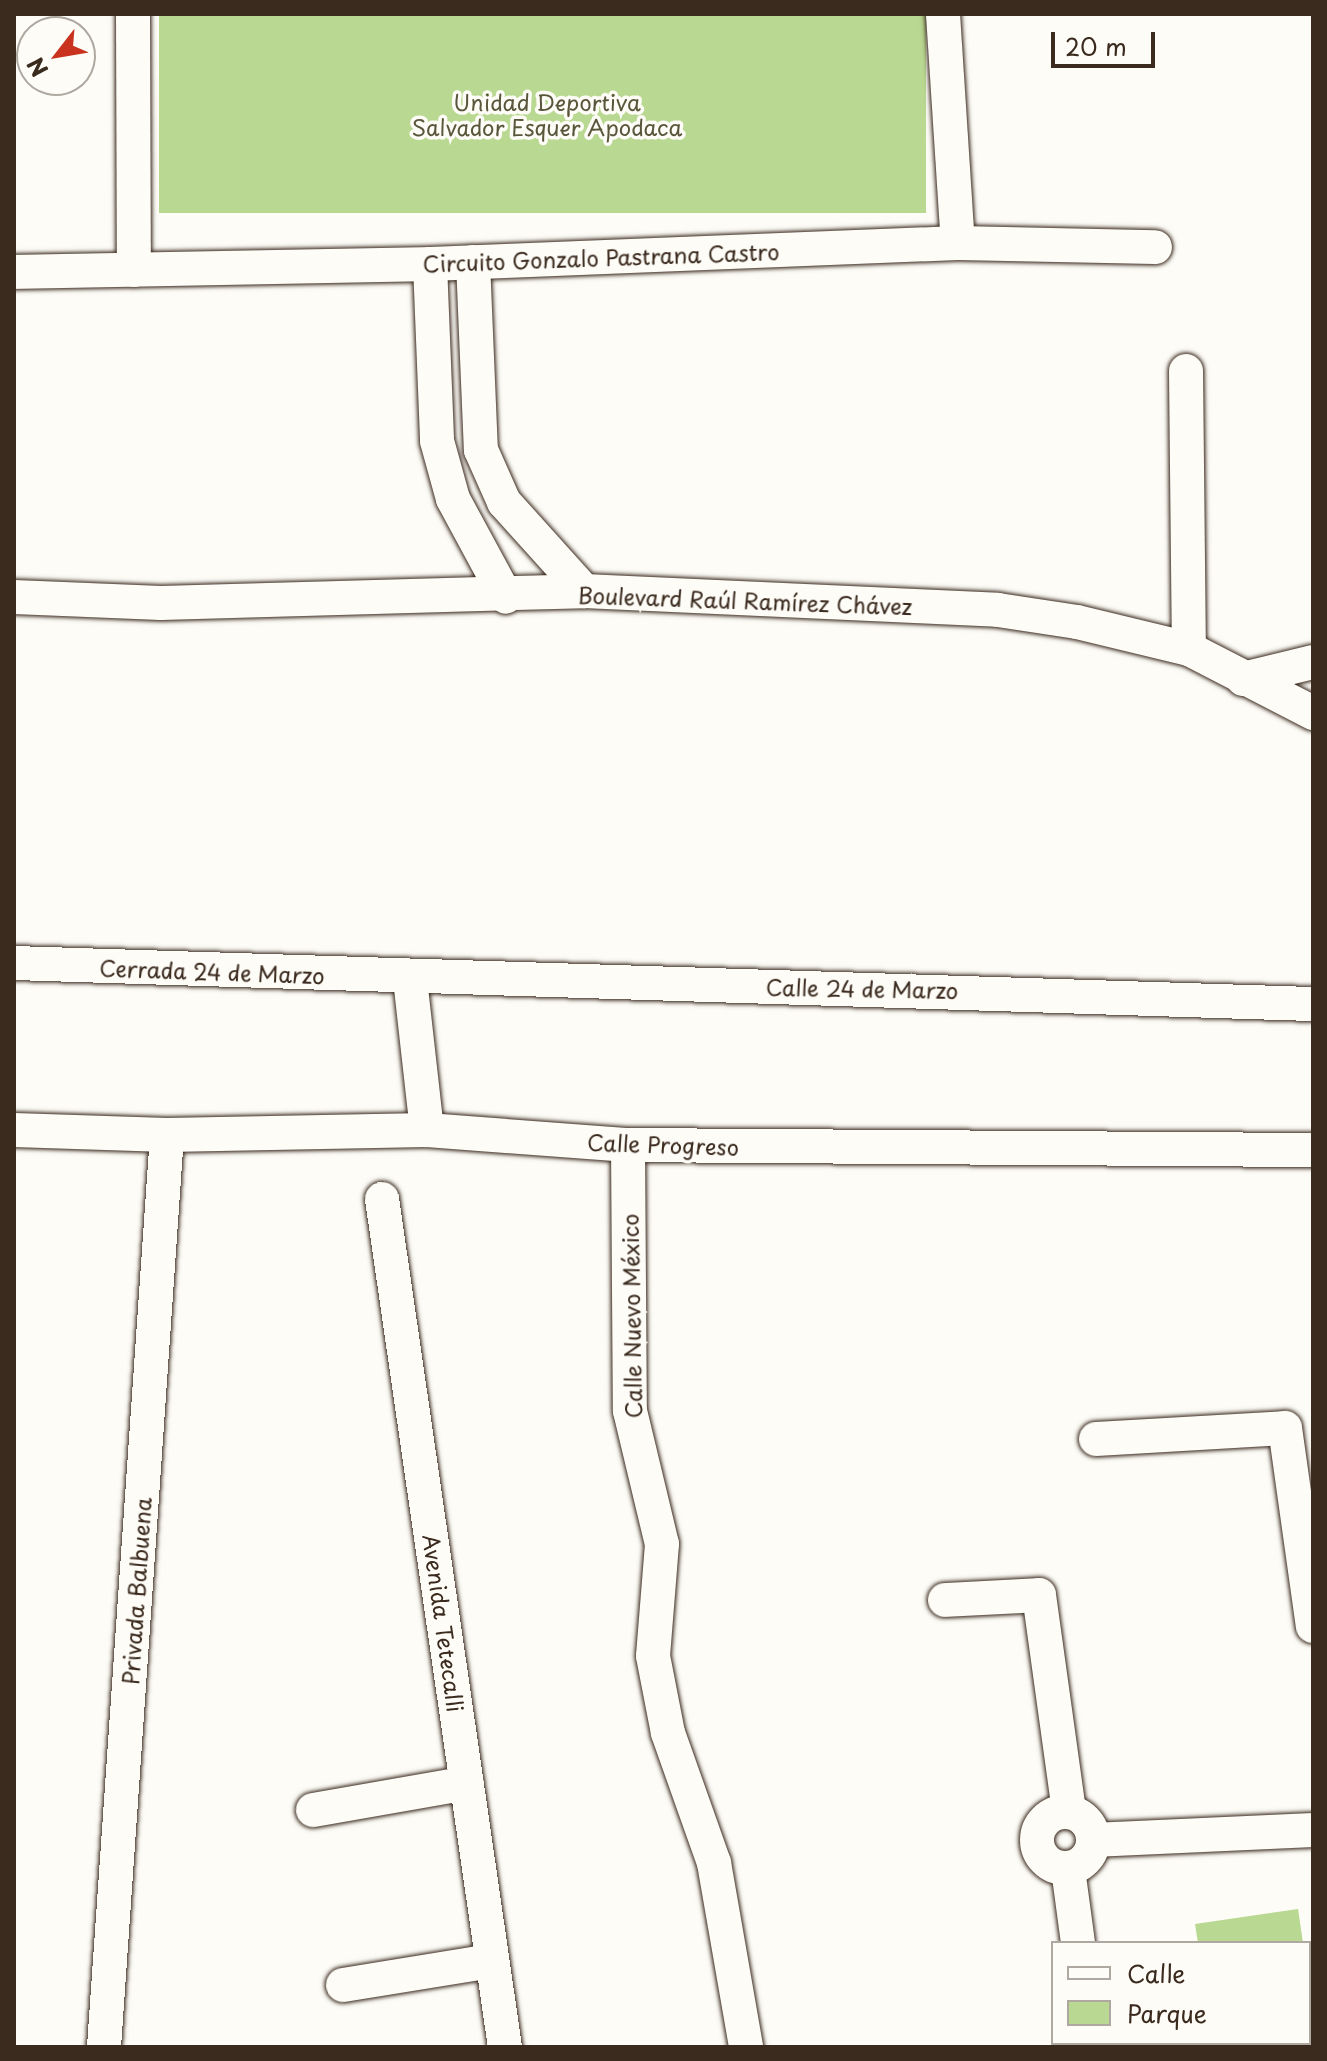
<!DOCTYPE html>
<meta charset="utf-8">
<style>
body{margin:0}
#map{position:relative;width:1327px;height:2061px;overflow:hidden;background:#fdfcf7;font-family:"Playpen Sans",sans-serif}
div>[style]{position:absolute}
[style*='--x']{left:calc(var(--x)*1px);top:calc(var(--y)*1px);width:calc(var(--w)*1px);rotate:calc(var(--a)*1deg)}
.green>*{inset:0;background:#b9d891;transform-origin:0 0}
.roads{filter:drop-shadow(0 0 2px #3b2a1e) drop-shadow(0 0 2px #3b2a1e)}
.minor>*{height:34px;margin:-17px;padding:0 17px;transform-origin:17px;border-radius:17px;background:#fdfcf7}
.minor>.ring{margin:-17px;padding:0;box-sizing:content-box;background:none;border:34px solid #fdfcf7;border-radius:50%}
span{translate:-50% -50%;white-space:nowrap;text-align:center;line-height:1.15;-webkit-text-stroke:7px #fdfcf7;paint-order:stroke}
.park-label{font-size:22px;color:#5a563b}
.street-label{font-size:22px;color:#3b2a1e}
.frame{position:absolute;inset:0;border:16px solid #3b2a1e;pointer-events:none}
.legend{position:absolute;left:1051px;top:1941px;width:260px;height:104px;box-sizing:border-box;background:#fdfcf7;border:2px solid #afa8a0;margin:0;padding:10px 14px;list-style:none;font-size:24px;color:#3b2a1e}
.legend li{display:flex;align-items:center;gap:16px;height:40px}
.legend b{width:40px;border:2px solid #afa8a0}
.north{position:absolute;left:16px;top:16px;width:80px;height:80px;box-sizing:border-box;background:#fdfcf7;border:2px solid #afa8a0;border-radius:50%;rotate:239deg;font-size:22px;font-weight:700;line-height:32px;text-align:center;color:#3b2a1e}
.north::after{content:'';display:block;margin:auto;width:28px;height:36px;background:#c8321e;clip-path:polygon(50% 0,100% 100%,50% 72%,0 100%)}
.scale{position:absolute;left:1051px;top:32px;width:104px;height:36px;box-sizing:border-box;border:4px solid #3b2a1e;border-top:0;padding-left:10px;font-size:24px;line-height:28px;white-space:nowrap;color:#3b2a1e;-webkit-text-stroke:6px #fdfcf7;paint-order:stroke}
</style>
<div id="map">
<div class="green">
<div style="left:159px;top:14px;width:767px;height:199px"></div>
<div style="clip-path:polygon(1298px 1909px,1303px 1943px,1198px 1943px,1195px 1924px)"></div>
<div style="clip-path:polygon(1309px 1989px,1313px 2047px,1213px 2047px,1212px 2043px,1309px 2043px)"></div>
</div>
<div class="roads">
<div class="minor">
<div style="--x:133;--y:14;--w:256;--a:89.8"></div>
<div style="--x:943;--y:14;--w:229;--a:86.3"></div>
<div style="--x:473;--y:262;--w:188;--a:87.6"></div>
<div style="--x:481;--y:450;--w:57;--a:66.1"></div>
<div style="--x:504;--y:502;--w:120;--a:48"></div>
<div style="--x:430;--y:264;--w:177;--a:87.7"></div>
<div style="--x:437;--y:441;--w:60;--a:74.6"></div>
<div style="--x:453;--y:499;--w:111;--a:61.6"></div>
<div style="--x:14;--y:272;--w:416;--a:-1.1"></div>
<div style="--x:430;--y:264;--w:528;--a:-2.28"></div>
<div style="--x:958;--y:243;--w:197;--a:1.2"></div>
<div style="--x:1186;--y:371;--w:278;--a:89.4"></div>
<div style="--x:14;--y:597;--w:147;--a:2.3"></div>
<div style="--x:161;--y:603;--w:423;--a:-1.6"></div>
<div style="--x:584;--y:591;--w:414;--a:2.6"></div>
<div style="--x:998;--y:610;--w:80;--a:8.6"></div>
<div style="--x:1077;--y:622;--w:115;--a:13.6"></div>
<div style="--x:1189;--y:649;--w:140;--a:27.3"></div>
<div style="--x:1243;--y:679;--w:72;--a:-13.7"></div>
<div style="--x:14;--y:963;--w:1300;--a:1.81"></div>
<div style="--x:410;--y:979;--w:152;--a:83.6"></div>
<div style="--x:14;--y:1130;--w:153;--a:1.9"></div>
<div style="--x:167;--y:1135;--w:260;--a:-1.1"></div>
<div style="--x:427;--y:1130;--w:202;--a:4.3"></div>
<div style="--x:628;--y:1145;--w:685;--a:0.42"></div>
<div style="--x:628;--y:1145;--w:266;--a:89.6"></div>
<div style="--x:630;--y:1411;--w:137;--a:76.5"></div>
<div style="--x:662;--y:1544;--w:112;--a:94.6"></div>
<div style="--x:653;--y:1656;--w:78;--a:79"></div>
<div style="--x:668;--y:1733;--w:138;--a:70.5"></div>
<div style="--x:714;--y:1863;--w:187;--a:80.1"></div>
<div style="--x:382;--y:1199;--w:857;--a:81.75"></div>
<div style="--x:1096;--y:1439;--w:189;--a:-3.3"></div>
<div style="--x:1285;--y:1428;--w:200;--a:82"></div>
<div style="--x:945;--y:1600;--w:94;--a:-3"></div>
<div style="--x:1039;--y:1595;--w:219;--a:82.1"></div>
<div style="--x:313;--y:1810;--w:156;--a:-9.9"></div>
<div class="ring" style="left:1037px;top:1812px;width:22px;height:22px"></div>
<div style="--x:1093;--y:1840;--w:220;--a:-2.6"></div>
<div style="--x:1068;--y:1869;--w:75;--a:82.3"></div>
<div style="--x:343;--y:1985;--w:151;--a:-9.2"></div>
<div style="--x:1092;--y:2043;--w:4;--a:90"></div>
<div style="--x:104;--y:2047;--w:914;--a:-86.05"></div>
</div>
</div>
<div class="park-label">
<span style="left:547px;top:114px">Unidad Deportiva<br>Salvador Esquer Apodaca</span>
</div>
<div class="street-label">
<span style="left:601px;top:257px;rotate:-2deg">Circuito Gonzalo Pastrana Castro</span>
<span style="left:745px;top:600px;rotate:2deg">Boulevard Raúl Ramírez Chávez</span>
<span style="left:212px;top:971px;rotate:2deg">Cerrada 24 de Marzo</span>
<span style="left:862px;top:988px;rotate:1deg">Calle 24 de Marzo</span>
<span style="left:663px;top:1144px;rotate:2deg">Calle Progreso</span>
<span style="left:631px;top:1316px;rotate:-91deg">Calle Nuevo México</span>
<span style="left:136px;top:1591px;rotate:-86deg">Privada Balbuena</span>
<span style="left:444px;top:1623px;rotate:82deg">Avenida Tetecalli</span>
</div>
<div class="frame"></div>
<ul class="legend">
<li><b style="height:10px;background:#fdfcf7"></b>Calle</li>
<li><b style="height:22px;background:#b9d891"></b>Parque</li>
</ul>
<div class="north">N</div>
<div class="scale">20 m</div>
</div>
